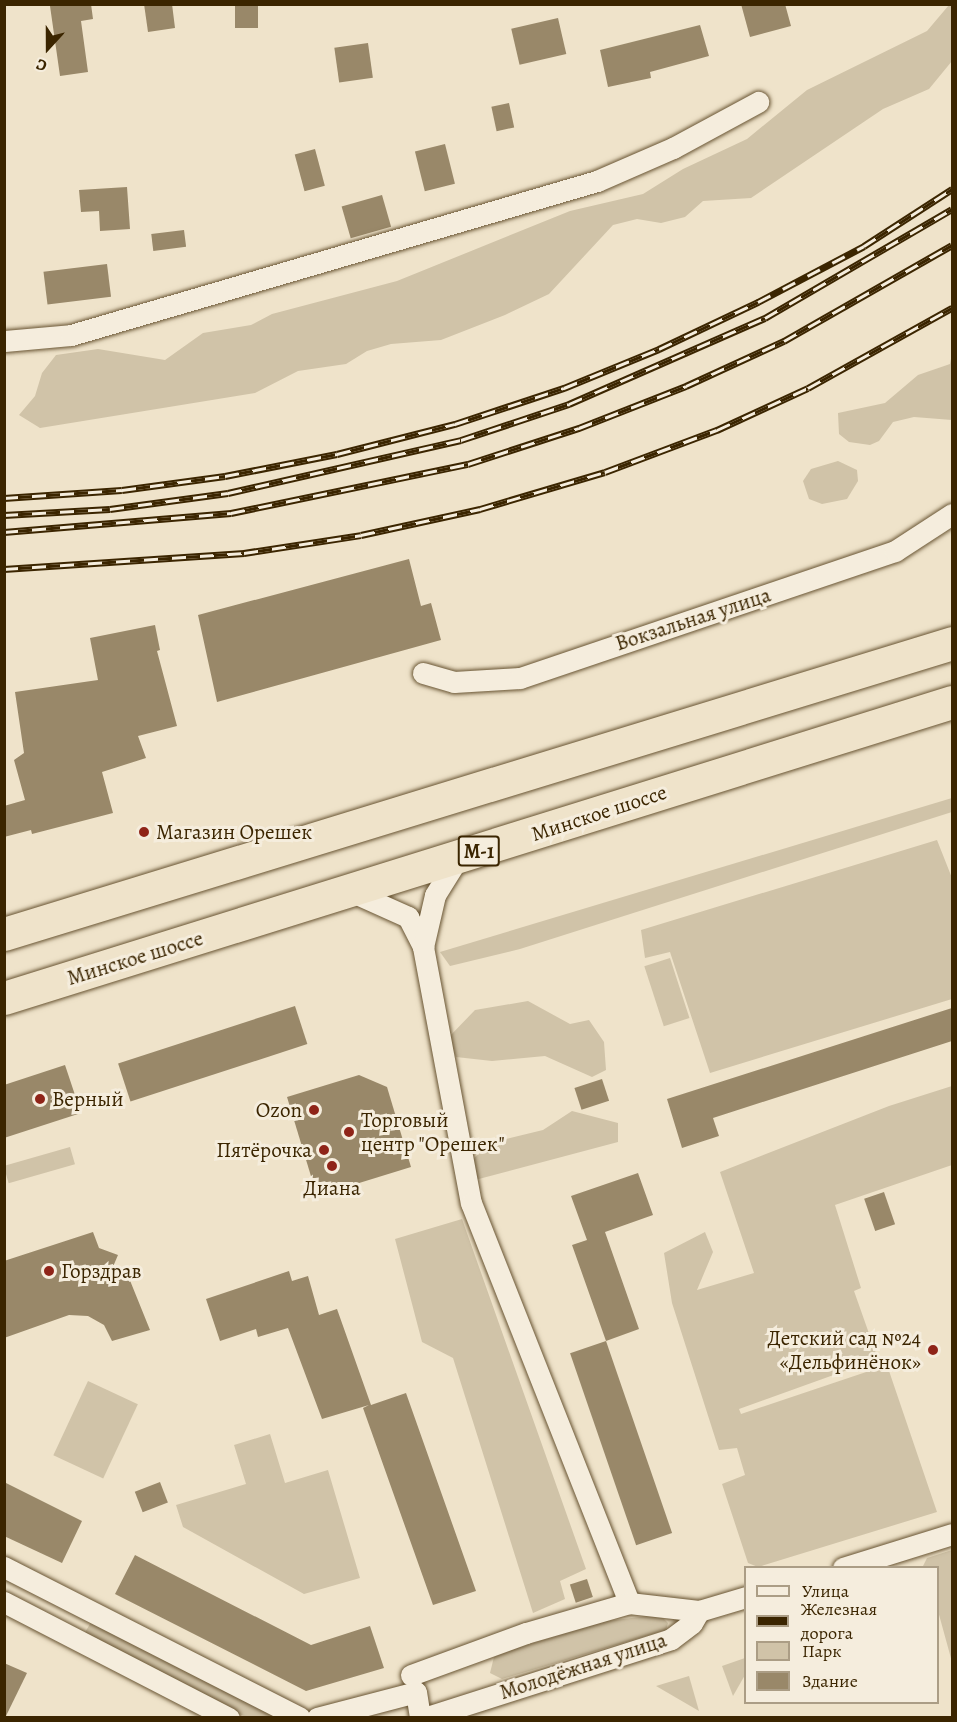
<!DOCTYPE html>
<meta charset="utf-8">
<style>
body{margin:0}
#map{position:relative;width:957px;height:1722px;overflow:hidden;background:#efe3ca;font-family:Alegreya,serif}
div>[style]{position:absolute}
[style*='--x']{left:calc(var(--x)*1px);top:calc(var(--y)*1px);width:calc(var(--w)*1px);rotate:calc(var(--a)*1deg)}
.green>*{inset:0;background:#d0c3a8;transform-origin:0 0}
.building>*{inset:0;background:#998869;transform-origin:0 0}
.roads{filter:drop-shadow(0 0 2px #685432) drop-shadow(0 0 2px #685432)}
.street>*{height:21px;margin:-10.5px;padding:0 10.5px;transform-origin:10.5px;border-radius:10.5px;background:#f5eddd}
.highway>*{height:33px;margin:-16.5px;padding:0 16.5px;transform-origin:16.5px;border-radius:16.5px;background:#efe3ca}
.rail>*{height:7px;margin-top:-3.5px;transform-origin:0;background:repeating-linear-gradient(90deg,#f5eddd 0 14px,#3b2500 0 28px);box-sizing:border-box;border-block:2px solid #3b2500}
.dots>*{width:16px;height:16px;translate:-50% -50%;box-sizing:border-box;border:3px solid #f5eddd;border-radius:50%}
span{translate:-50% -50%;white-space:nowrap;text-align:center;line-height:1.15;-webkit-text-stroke:6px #f5eddd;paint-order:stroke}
.shield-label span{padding:2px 4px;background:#f5eddd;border:2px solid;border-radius:4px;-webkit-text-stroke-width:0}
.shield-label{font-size:20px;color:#3b2500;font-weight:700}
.street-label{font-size:21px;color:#3b2500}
.poi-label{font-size:21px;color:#3b2500}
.left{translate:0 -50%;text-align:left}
.right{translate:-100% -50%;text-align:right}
.frame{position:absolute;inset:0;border:6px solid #3b2500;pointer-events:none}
.legend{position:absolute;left:744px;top:1566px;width:195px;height:138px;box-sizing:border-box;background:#f5eddd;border:2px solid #ab9d85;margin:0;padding:8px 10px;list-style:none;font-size:18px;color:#3b2500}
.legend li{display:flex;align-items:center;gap:12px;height:30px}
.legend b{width:30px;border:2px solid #ab9d85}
.north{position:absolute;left:18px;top:18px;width:60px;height:60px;-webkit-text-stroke:4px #f5eddd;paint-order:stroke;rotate:201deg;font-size:16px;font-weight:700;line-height:24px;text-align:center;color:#3b2500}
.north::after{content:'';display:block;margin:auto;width:21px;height:27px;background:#3b2500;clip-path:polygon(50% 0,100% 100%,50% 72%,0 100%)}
</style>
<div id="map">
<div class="green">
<div style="clip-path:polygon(949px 5px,952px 5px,952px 61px,929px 89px,883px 109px,751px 198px,703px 201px,685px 217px,661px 223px,637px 219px,613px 225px,549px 294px,505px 315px,441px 340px,391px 344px,367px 351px,346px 364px,298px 371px,255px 393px,40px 428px,19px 415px,35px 396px,42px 373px,56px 355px,98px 349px,165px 360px,203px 333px,251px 325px,272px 314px,397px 281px,570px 211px,643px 194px,683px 169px,747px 139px,807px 90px,927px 31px)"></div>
<div style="clip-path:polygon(952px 353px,952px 420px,914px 417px,893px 422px,879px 441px,870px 445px,849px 442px,839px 434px,838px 413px,885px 403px,918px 375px,950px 364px)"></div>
<div style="clip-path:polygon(838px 461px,857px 470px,858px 481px,847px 499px,822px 504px,809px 499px,803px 481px,811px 469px)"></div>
<div style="clip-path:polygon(952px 798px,952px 812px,520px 949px,450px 966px,440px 952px)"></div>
<div style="clip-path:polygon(937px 840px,952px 878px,952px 999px,710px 1073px,670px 952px,645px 958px,641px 930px)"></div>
<div style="left:670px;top:958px;width:63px;height:27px;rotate:72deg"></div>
<div style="clip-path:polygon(528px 1001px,570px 1024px,589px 1020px,604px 1042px,606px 1070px,592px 1077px,545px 1056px,492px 1061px,456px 1057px,448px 1038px,475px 1010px)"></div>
<div style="clip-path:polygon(952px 1086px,952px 1165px,835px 1205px,861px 1288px,854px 1291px,878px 1359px,739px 1409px,741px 1414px,887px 1365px,937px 1512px,758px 1567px,748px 1563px,722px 1484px,745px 1475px,737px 1448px,719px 1450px,672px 1303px,664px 1253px,705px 1232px,713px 1252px,697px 1290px,754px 1273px,720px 1172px,889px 1106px)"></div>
<div style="clip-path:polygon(572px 1111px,618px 1123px,618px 1142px,475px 1180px,470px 1162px,490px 1143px,543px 1130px)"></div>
<div style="left:70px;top:1147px;width:18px;height:69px;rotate:74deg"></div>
<div style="clip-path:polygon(462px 1219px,586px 1569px,560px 1581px,565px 1599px,533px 1613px,453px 1358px,422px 1342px,395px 1239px)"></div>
<div style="left:88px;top:1381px;width:55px;height:82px;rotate:25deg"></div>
<div style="clip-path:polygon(270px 1434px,285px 1483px,328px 1470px,360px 1578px,304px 1594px,183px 1527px,176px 1505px,246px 1484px,234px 1445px)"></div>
<div style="clip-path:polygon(952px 1550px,952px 1662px,938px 1611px,938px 1568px,923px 1566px,927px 1558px)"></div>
<div style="clip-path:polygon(648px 1616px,663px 1618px,668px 1623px,666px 1630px,502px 1679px,490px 1673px,494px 1657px,517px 1648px,607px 1621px)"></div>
<div style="clip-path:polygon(93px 1619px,284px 1717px,246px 1717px,213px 1702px,84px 1634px)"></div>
<div style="clip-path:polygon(745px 1658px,745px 1675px,733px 1696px,722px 1666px)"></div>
<div style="clip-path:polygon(689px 1676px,699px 1711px,656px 1686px)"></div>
</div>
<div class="building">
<div style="clip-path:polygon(91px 4px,93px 19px,81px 21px,88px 72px,60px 76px,50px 6px)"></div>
<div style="clip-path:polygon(144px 4px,172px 4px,175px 28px,148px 32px)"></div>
<div style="left:235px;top:4px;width:23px;height:24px"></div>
<div style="clip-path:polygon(741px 4px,785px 4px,791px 26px,750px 37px)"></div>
<div style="left:558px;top:18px;width:37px;height:48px;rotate:77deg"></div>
<div style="clip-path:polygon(700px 25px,709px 56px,650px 72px,651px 78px,608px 87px,600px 50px)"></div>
<div style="left:368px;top:43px;width:35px;height:34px;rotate:82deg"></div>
<div style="left:509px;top:103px;width:25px;height:18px;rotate:78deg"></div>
<div style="left:445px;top:144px;width:41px;height:31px;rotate:76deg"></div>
<div style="left:315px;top:149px;width:38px;height:21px;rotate:75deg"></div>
<div style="clip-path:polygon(127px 187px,130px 229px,100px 231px,99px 211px,81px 212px,79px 190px)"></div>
<div style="left:382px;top:195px;width:33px;height:42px;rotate:74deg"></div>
<div style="left:184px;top:230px;width:17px;height:33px;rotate:83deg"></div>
<div style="left:107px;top:264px;width:33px;height:64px;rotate:83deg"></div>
<div style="clip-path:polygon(409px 559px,421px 606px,431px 603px,441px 640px,217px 702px,198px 615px)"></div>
<div style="clip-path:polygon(155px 625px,160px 650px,157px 651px,177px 726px,138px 736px,146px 758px,102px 772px,113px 813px,32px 834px,31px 830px,4px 837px,4px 806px,25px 800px,14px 760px,24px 753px,15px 692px,98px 680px,90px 638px)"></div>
<div style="left:295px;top:1006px;width:40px;height:186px;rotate:72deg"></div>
<div style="clip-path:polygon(952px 1008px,952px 1041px,713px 1118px,719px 1136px,682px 1148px,667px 1099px)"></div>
<div style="clip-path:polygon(65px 1065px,81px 1113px,4px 1138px,4px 1085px)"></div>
<div style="clip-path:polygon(359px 1075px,387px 1087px,411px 1167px,317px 1196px,287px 1097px)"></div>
<div style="left:602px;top:1079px;width:23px;height:29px;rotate:72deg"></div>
<div style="clip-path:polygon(638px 1173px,653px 1215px,605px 1232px,639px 1329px,606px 1341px,572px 1245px,587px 1240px,571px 1196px)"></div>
<div style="left:884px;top:1192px;width:34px;height:21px;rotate:71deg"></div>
<div style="clip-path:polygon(93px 1232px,99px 1248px,118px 1255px,112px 1269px,129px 1278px,150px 1330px,112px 1341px,104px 1325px,88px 1316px,69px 1315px,4px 1338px,4px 1261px)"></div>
<div style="clip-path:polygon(289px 1271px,292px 1281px,308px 1276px,319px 1315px,337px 1309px,371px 1405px,406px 1393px,476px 1591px,433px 1605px,363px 1408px,369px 1405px,322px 1419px,288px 1328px,258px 1337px,256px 1329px,220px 1341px,206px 1299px)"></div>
<div style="left:606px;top:1341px;width:203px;height:38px;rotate:71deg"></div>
<div style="clip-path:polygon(4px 1482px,82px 1521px,62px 1563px,4px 1536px)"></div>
<div style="left:160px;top:1482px;width:22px;height:27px;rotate:69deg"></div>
<div style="clip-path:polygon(135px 1555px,311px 1645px,370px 1626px,384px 1668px,306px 1691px,115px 1594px)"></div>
<div style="left:587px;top:1579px;width:19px;height:18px;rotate:72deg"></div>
<div style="clip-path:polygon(4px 1663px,27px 1673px,5px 1718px,4px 1718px)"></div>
</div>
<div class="roads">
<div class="street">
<div style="--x:4;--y:341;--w:67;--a:-5.1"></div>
<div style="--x:71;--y:335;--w:548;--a:-16.32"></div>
<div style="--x:597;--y:181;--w:83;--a:-23.5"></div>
<div style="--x:673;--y:148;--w:97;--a:-28.4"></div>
<div style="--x:423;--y:673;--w:32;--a:16"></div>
<div style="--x:454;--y:682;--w:66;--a:-3.5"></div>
<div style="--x:520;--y:678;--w:396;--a:-18.7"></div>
<div style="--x:895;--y:551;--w:68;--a:-33"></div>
<div style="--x:350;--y:891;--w:64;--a:24.1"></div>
<div style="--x:408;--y:917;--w:34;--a:63"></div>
<div style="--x:423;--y:947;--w:260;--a:79.4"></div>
<div style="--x:471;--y:1203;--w:430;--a:68.4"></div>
<div style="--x:423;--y:947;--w:53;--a:-77"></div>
<div style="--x:435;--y:895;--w:44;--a:-58.1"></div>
<div style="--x:4;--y:1567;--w:332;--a:27"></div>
<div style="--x:843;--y:1568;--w:114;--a:-17.3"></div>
<div style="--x:4;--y:1602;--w:253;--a:27.3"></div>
<div style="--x:411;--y:1675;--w:122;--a:-20.1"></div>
<div style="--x:526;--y:1633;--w:107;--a:-16.2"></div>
<div style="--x:629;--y:1603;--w:70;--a:6.5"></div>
<div style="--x:699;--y:1611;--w:49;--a:-16.6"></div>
<div style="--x:317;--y:1718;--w:102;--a:-14.7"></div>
<div style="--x:416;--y:1692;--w:26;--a:81"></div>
<div style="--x:424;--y:1718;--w:259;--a:-17.7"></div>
<div style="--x:671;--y:1639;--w:26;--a:-37"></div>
<div style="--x:692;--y:1623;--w:14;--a:-60"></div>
</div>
<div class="highway">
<div style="--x:4;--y:934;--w:992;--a:-17.06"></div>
<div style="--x:4;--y:998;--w:993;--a:-17.34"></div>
</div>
</div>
<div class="rail">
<div style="--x:4;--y:498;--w:118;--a:-3.9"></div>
<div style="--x:122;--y:490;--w:104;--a:-7.7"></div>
<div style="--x:225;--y:476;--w:114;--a:-11.1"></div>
<div style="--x:337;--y:454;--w:122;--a:-14.3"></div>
<div style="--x:455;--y:424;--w:115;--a:-18.3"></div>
<div style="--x:564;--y:388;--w:103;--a:-22.3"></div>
<div style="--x:659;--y:349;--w:110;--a:-25.4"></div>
<div style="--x:758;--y:302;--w:120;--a:-27.8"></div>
<div style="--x:864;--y:246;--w:105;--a:-32.9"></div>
<div style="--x:4;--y:515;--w:106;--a:-3.2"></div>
<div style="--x:110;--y:509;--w:119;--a:-7.7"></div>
<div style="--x:228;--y:493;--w:239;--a:-12.8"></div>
<div style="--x:461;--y:440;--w:114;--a:-18.4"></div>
<div style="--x:569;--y:404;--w:214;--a:-23.7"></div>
<div style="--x:765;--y:318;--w:216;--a:-30.2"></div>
<div style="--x:4;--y:532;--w:228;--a:-4.8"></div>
<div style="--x:231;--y:513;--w:242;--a:-11.7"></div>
<div style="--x:468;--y:464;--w:117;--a:-18"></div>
<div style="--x:579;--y:428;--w:115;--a:-21.4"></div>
<div style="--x:686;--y:386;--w:108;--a:-24.7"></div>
<div style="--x:784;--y:341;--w:193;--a:-29.7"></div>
<div style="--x:4;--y:569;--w:241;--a:-3.8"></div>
<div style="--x:244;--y:553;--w:118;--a:-8.7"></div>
<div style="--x:361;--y:535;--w:122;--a:-12.3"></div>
<div style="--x:480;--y:509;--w:130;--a:-16.5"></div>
<div style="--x:605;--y:472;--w:120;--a:-20.6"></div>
<div style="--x:717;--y:430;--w:100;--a:-24.8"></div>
<div style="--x:808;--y:388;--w:165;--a:-29.1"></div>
</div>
<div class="dots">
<div style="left:144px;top:832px;background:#8f2418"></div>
<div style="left:40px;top:1099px;background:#8f2418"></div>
<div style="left:314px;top:1110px;background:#8f2418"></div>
<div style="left:349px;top:1132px;background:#8f2418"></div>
<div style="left:324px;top:1150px;background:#8f2418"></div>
<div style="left:332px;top:1166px;background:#8f2418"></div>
<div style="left:49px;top:1271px;background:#8f2418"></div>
<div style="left:933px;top:1350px;background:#8f2418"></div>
</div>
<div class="shield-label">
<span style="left:479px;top:851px">М-1</span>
</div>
<div class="street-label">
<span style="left:693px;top:619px;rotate:-18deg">Вокзальная улица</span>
<span style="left:599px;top:813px;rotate:-18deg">Минское шоссе</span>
<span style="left:135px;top:958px;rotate:-17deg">Минское шоссе</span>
<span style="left:583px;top:1666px;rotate:-18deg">Молодёжная улица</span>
</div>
<div class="poi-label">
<span class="left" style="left:156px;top:832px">Магазин Орешек</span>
<span class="left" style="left:52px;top:1099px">Верный</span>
<span class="right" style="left:302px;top:1110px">Ozon</span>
<span class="left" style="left:361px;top:1132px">Торговый<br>центр "Орешек"</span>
<span class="right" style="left:312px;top:1150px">Пятёрочка</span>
<span style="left:332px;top:1188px">Диана</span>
<span class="left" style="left:61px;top:1271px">Горздрав</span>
<span class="right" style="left:921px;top:1350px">Детский сад №24<br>«Дельфинёнок»</span>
</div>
<div class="frame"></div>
<ul class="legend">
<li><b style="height:8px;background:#f5eddd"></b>Улица</li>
<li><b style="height:8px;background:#3b2500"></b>Железная дорога</li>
<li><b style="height:16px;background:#d0c3a8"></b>Парк</li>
<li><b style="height:16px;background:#998869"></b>Здание</li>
</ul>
<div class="north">С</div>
</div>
